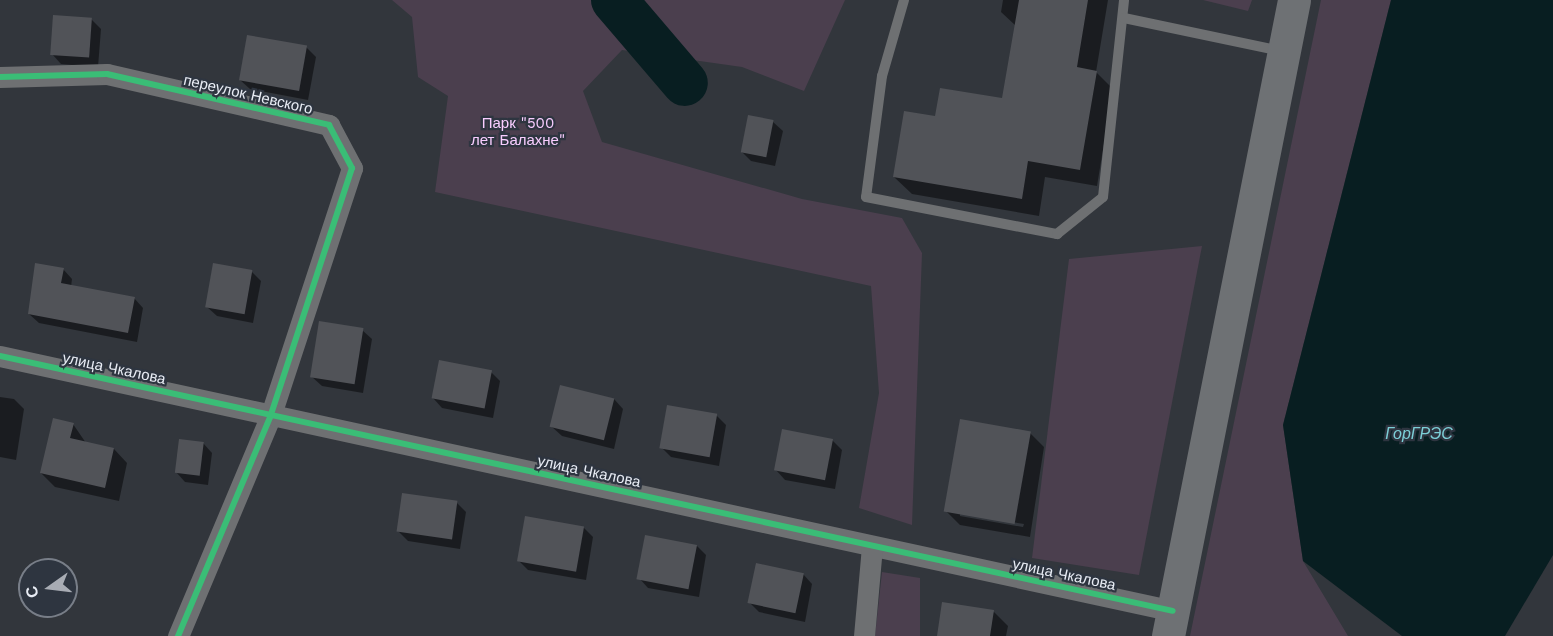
<!DOCTYPE html>
<meta charset="utf-8">
<style>
body{margin:0}
#map{position:relative;width:1553px;height:636px;overflow:hidden;background:#32363c;font-family:"Work Sans",sans-serif}
div>[style]{position:absolute}
[style*='--x']{left:calc(var(--x)*1px);top:calc(var(--y)*1px);width:calc(var(--w)*1px);rotate:calc(var(--a)*1deg)}
.green>*{inset:0;background:#4b3f4e}
.water>*{inset:0;background:#081e21}
.shadow>*{inset:0;background:#0007}
.river>*{height:46px;margin:-23px;padding:0 23px;transform-origin:23px;border-radius:23px;background:#081e21}
.building>*{inset:0;background:#515358;transform-origin:0 0}
.service>*{height:10px;margin:-5px;padding:0 5px;transform-origin:5px;border-radius:5px;background:#6e7072}
.minor>*{height:21px;margin:-10.5px;padding:0 10.5px;transform-origin:10.5px;border-radius:10.5px;background:#6e7072}
.primary>*{height:33px;margin:-16.5px;padding:0 16.5px;transform-origin:16.5px;border-radius:16.5px;background:#6e7174}
.cycleway>*{height:6px;margin:-3px;padding:0 3px;transform-origin:3px;border-radius:3px;background:#3abd76}
span{translate:-50% -50%;white-space:nowrap;text-align:center;line-height:1.15;-webkit-text-stroke:4.5px #2e3540;paint-order:stroke}
.street-label{font-size:15px;color:#e8ecf4}
.park-label{font-size:15px;color:#f9cdff}
.water-label{font-size:16px;color:#7ccfd7;font-style:italic}
.north{position:absolute;left:18px;top:558px;width:60px;height:60px;box-sizing:border-box;background:#2e3540;border:2px solid #787e88;border-radius:50%;rotate:256deg;font-size:16px;font-weight:700;line-height:24px;text-align:center;color:#e8ecf4}
.north::after{content:'';display:block;margin:auto;width:21px;height:27px;background:#a8acb4;clip-path:polygon(50% 0,100% 100%,50% 72%,0 100%)}
</style>
<div id="map">
<div class="green">
<div style="clip-path:polygon(392px 0,845px 0,804px 91px,742px 67px,622px 50px,583px 91px,602px 142px,802px 199px,902px 218px,922px 253px,912px 525px,859px 508px,879px 393px,871px 286px,435px 192px,448px 96px,418px 77px,412px 17px)"></div>
<div style="clip-path:polygon(1203px 0,1252px 0,1248px 11px)"></div>
<div style="clip-path:polygon(1321px 0,1391px 0,1283px 425px,1303px 561px,1348px 636px,1190px 636px)"></div>
<div style="clip-path:polygon(1202px 246px,1139px 575px,1032px 558px,1069px 259px)"></div>
<div style="clip-path:polygon(882px 572px,920px 578px,920px 636px,875px 636px)"></div>
</div>
<div class="water">
<div style="clip-path:polygon(1391px 0,1553px 0,1553px 555px,1505px 636px,1402px 636px,1303px 561px,1283px 425px)"></div>
</div>
<div class="shadow">
<div style="clip-path:polygon(1003px 0,1108px 0,1096px 72px,1113px 89px,1097px 186px,1045px 177px,1039px 216px,912px 194px,894px 177px,937px 118px,1004px 100px,1016px 26px,1001px 12px)"></div>
<div style="clip-path:polygon(91px 19px,101px 29px,98px 67px,61px 64px,52px 54px)"></div>
<div style="clip-path:polygon(306px 47px,316px 57px,308px 100px,250px 89px,240px 80px)"></div>
<div style="clip-path:polygon(773px 122px,783px 131px,775px 166px,751px 161px,741px 151px)"></div>
<div style="clip-path:polygon(63px 269px,72px 279px,71px 287px,134px 298px,143px 308px,137px 342px,39px 323px,29px 314px)"></div>
<div style="clip-path:polygon(251px 271px,261px 281px,253px 323px,217px 316px,207px 307px)"></div>
<div style="clip-path:polygon(362px 330px,372px 339px,363px 393px,322px 386px,312px 377px)"></div>
<div style="clip-path:polygon(491px 372px,500px 381px,493px 418px,442px 408px,433px 398px)"></div>
<div style="clip-path:polygon(561px 387px,614px 399px,623px 409px,614px 449px,562px 436px,552px 427px)"></div>
<div style="clip-path:polygon(0 397px,14px 399px,24px 409px,16px 460px,0 457px)"></div>
<div style="clip-path:polygon(717px 416px,726px 425px,719px 466px,671px 457px,661px 447px)"></div>
<div style="clip-path:polygon(73px 424px,86px 443px,114px 449px,127px 463px,119px 501px,55px 487px,41px 473px)"></div>
<div style="clip-path:polygon(evenodd,1030px 433px,1044px 447px,1030px 537px,960px 525px,946px 511px,1030px 433px,960px 513px,1024px 524px,1023px 527px,960px 516px,960px 513px)"></div>
<div style="clip-path:polygon(832px 440px,842px 450px,835px 489px,785px 480px,776px 470px)"></div>
<div style="clip-path:polygon(203px 443px,212px 453px,208px 485px,185px 482px,176px 472px)"></div>
<div style="clip-path:polygon(456px 502px,466px 512px,460px 549px,408px 541px,398px 531px)"></div>
<div style="clip-path:polygon(583px 527px,593px 537px,586px 580px,528px 570px,519px 561px)"></div>
<div style="clip-path:polygon(697px 546px,706px 555px,699px 597px,648px 588px,639px 578px)"></div>
<div style="clip-path:polygon(803px 574px,812px 584px,805px 622px,759px 612px,750px 603px)"></div>
<div style="clip-path:polygon(994px 612px,1008px 626px,1006px 636px,938px 636px)"></div>
</div>
<div class="river">
<div style="--x:614;--y:0;--w:109;--a:49.5"></div>
</div>
<div class="building">
<div style="clip-path:polygon(1019px 0,1088px 0,1077px 67px,1097px 71px,1080px 170px,1028px 161px,1022px 199px,893px 177px,904px 111px,935px 116px,940px 88px,1002px 98px)"></div>
<div style="left:53px;top:15px;width:39px;height:40px;rotate:4deg"></div>
<div style="left:247px;top:35px;width:61px;height:46px;rotate:10deg"></div>
<div style="left:748px;top:115px;width:26px;height:38px;rotate:11deg"></div>
<div style="clip-path:polygon(35px 263px,64px 268px,61px 283px,135px 297px,128px 333px,28px 314px)"></div>
<div style="left:213px;top:263px;width:40px;height:45px;rotate:10deg"></div>
<div style="left:319px;top:321px;width:45px;height:57px;rotate:9deg"></div>
<div style="left:439px;top:360px;width:54px;height:39px;rotate:11deg"></div>
<div style="left:560px;top:385px;width:56px;height:43px;rotate:14deg"></div>
<div style="left:667px;top:405px;width:51px;height:44px;rotate:10deg"></div>
<div style="clip-path:polygon(53px 418px,74px 423px,70px 438px,114px 448px,105px 488px,40px 473px)"></div>
<div style="left:960px;top:419px;width:72px;height:94px;rotate:10deg"></div>
<div style="left:782px;top:429px;width:52px;height:42px;rotate:11deg"></div>
<div style="left:179px;top:439px;width:25px;height:34px;rotate:7deg"></div>
<div style="left:402px;top:493px;width:56px;height:39px;rotate:8deg"></div>
<div style="left:525px;top:516px;width:60px;height:46px;rotate:10deg"></div>
<div style="left:645px;top:535px;width:53px;height:45px;rotate:11deg"></div>
<div style="left:756px;top:563px;width:49px;height:41px;rotate:12deg"></div>
<div style="clip-path:polygon(942px 602px,994px 610px,990px 636px,937px 636px)"></div>
</div>
<div class="service">
<div style="--x:904;--y:0;--w:79;--a:106.1"></div>
<div style="--x:882;--y:76;--w:122;--a:97.5"></div>
<div style="--x:866;--y:197;--w:195;--a:11"></div>
<div style="--x:1057;--y:234;--w:59;--a:-38.8"></div>
<div style="--x:1103;--y:197;--w:198;--a:-83.9"></div>
<div style="--x:1124;--y:18;--w:160;--a:11.9"></div>
</div>
<div class="minor">
<div style="--x:0;--y:77;--w:107;--a:-1.6"></div>
<div style="--x:107;--y:74;--w:228;--a:12.9"></div>
<div style="--x:329;--y:125;--w:49;--a:61.9"></div>
<div style="--x:352;--y:168;--w:260;--a:108.2"></div>
<div style="--x:271;--y:415;--w:240;--a:112.8"></div>
<div style="--x:0;--y:356;--w:1200;--a:12.26"></div>
<div style="--x:864;--y:636;--w:90;--a:-84.9"></div>
</div>
<div class="primary">
<div style="--x:1168;--y:636;--w:648;--a:-78.79"></div>
</div>
<div class="cycleway">
<div style="--x:0;--y:77;--w:107;--a:-1.6"></div>
<div style="--x:107;--y:74;--w:228;--a:12.9"></div>
<div style="--x:329;--y:125;--w:49;--a:61.9"></div>
<div style="--x:352;--y:168;--w:260;--a:108.2"></div>
<div style="--x:271;--y:415;--w:240;--a:112.8"></div>
<div style="--x:0;--y:356;--w:1200;--a:12.26"></div>
</div>
<div class="street-label">
<span style="left:248px;top:95px;rotate:13deg">переулок Невского</span>
<span style="left:114px;top:369px;rotate:12deg">улица Чкалова</span>
<span style="left:589px;top:472px;rotate:12deg">улица Чкалова</span>
<span style="left:1064px;top:575px;rotate:12deg">улица Чкалова</span>
</div>
<div class="park-label">
<span style="left:518px;top:132px">Парк "500<br>лет Балахне"</span>
</div>
<div class="water-label">
<span style="left:1419px;top:434px">ГорГРЭС</span>
</div>
<div class="north">С</div>
</div>
